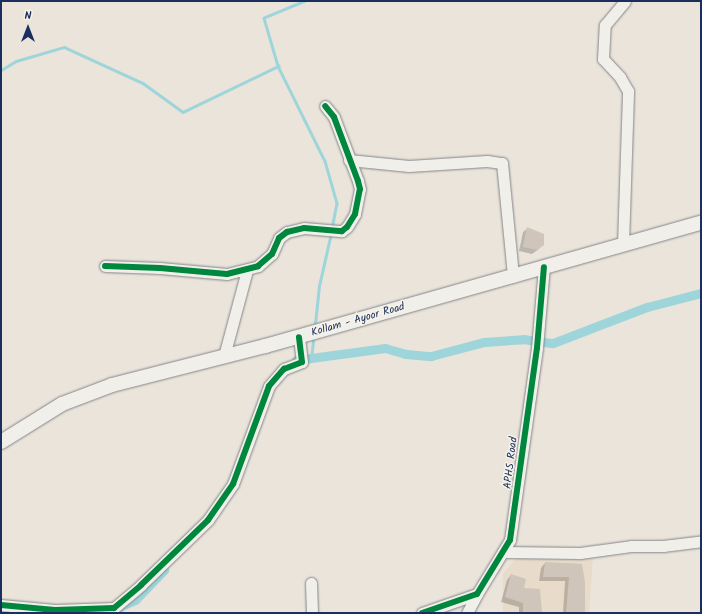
<!DOCTYPE html>
<style>
body{margin:0}
#map{position:relative;width:702px;height:614px;overflow:hidden;background:#eae4da;font-family:Kalam,sans-serif}
div>[style]{position:absolute}
[style*='--x']{left:calc(var(--x)*1px);top:calc(var(--y)*1px);width:calc(var(--w)*1px);rotate:calc(var(--a)*1deg)}
.built>*{inset:0;background:#e9dbca}
.shadow>*{inset:0;background:#0003}
.stream>*{height:2.5px;margin:-1.25px;padding:0 1.25px;transform-origin:1.25px;border-radius:1.25px;background:#9ed5da}
.canal>*{height:9px;margin:-4.5px;padding:0 4.5px;transform-origin:4.5px;border-radius:4.5px;background:#9ed5da}
.building>*{inset:0;background:#d0c5ba}
.roads{filter:drop-shadow(0 0 1px #84858a) drop-shadow(0 0 1px #84858a)}
.minor>*{height:11px;margin:-5.5px;padding:0 5.5px;transform-origin:5.5px;border-radius:5.5px;background:#f1efea}
.major>*{height:14px;margin:-7px;padding:0 7px;transform-origin:7px;border-radius:7px;background:#f1efea}
.cycleway>*{height:6px;margin:-3px;padding:0 3px;transform-origin:3px;border-radius:3px;background:#00873e}
span{translate:-50% -50%;white-space:nowrap;text-align:center;line-height:1.15;-webkit-text-stroke:3px #f7f3e8;paint-order:stroke}
.street-label{font-size:11px;color:#1b2f5e}
.frame{position:absolute;inset:0;border:2px solid #1b2f5e;pointer-events:none}
.north{position:absolute;left:8px;top:8px;width:40px;height:40px;-webkit-text-stroke:3px #f7f3e8;paint-order:stroke;rotate:0deg;font-size:11px;font-weight:700;line-height:16px;text-align:center;color:#1b2f5e}
.north::after{content:'';display:block;margin:auto;width:14px;height:18px;background:#1b2f5e;clip-path:polygon(50% 0,100% 100%,50% 72%,0 100%)}
</style>
<div id="map">
<div class="built">
<div style="clip-path:polygon(518px 556px,593px 557px,589px 613px,503px 613px,503px 574px)"></div>
</div>
<div class="shadow">
<div style="clip-path:polygon(528px 228px,539px 249px,532px 254px,519px 251px,523px 232px)"></div>
<div style="clip-path:polygon(545px 563px,581px 564px,584px 613px,563px 613px,565px 581px,539px 581px,541px 568px)"></div>
<div style="clip-path:polygon(511px 575px,523px 589px,541px 613px,519px 613px,519px 607px,501px 602px,507px 580px)"></div>
</div>
<div class="stream">
<div style="--x:305;--y:1;--w:44;--a:157.5"></div>
<div style="--x:264;--y:18;--w:50;--a:73.7"></div>
<div style="--x:278;--y:66;--w:106;--a:63.7"></div>
<div style="--x:325;--y:161;--w:44;--a:74.1"></div>
<div style="--x:337;--y:203;--w:25;--a:101"></div>
<div style="--x:1;--y:70;--w:17;--a:-31"></div>
<div style="--x:16;--y:61;--w:50;--a:-16.3"></div>
<div style="--x:64;--y:47;--w:87;--a:24.5"></div>
<div style="--x:143;--y:83;--w:49;--a:35.9"></div>
<div style="--x:183;--y:112;--w:106;--a:-25.8"></div>
<div style="--x:315;--y:324;--w:38;--a:-84"></div>
<div style="--x:319;--y:286;--w:54;--a:-77.2"></div>
<div style="--x:311;--y:358;--w:17;--a:-83"></div>
</div>
<div class="canal">
<div style="--x:296;--y:360;--w:90;--a:-7.7"></div>
<div style="--x:385;--y:348;--w:22;--a:16"></div>
<div style="--x:406;--y:354;--w:25;--a:5"></div>
<div style="--x:431;--y:356;--w:55;--a:-14.8"></div>
<div style="--x:484;--y:342;--w:39;--a:-4"></div>
<div style="--x:523;--y:339;--w:30;--a:8"></div>
<div style="--x:553;--y:343;--w:101;--a:-21"></div>
<div style="--x:647;--y:307;--w:56;--a:-14.5"></div>
<div style="--x:117;--y:608;--w:20;--a:-24"></div>
<div style="--x:135;--y:600;--w:42;--a:-46"></div>
</div>
<div class="building">
<div style="clip-path:polygon(527px 227px,544px 234px,544px 245px,537px 250px,523px 247px)"></div>
<div style="clip-path:polygon(545px 562px,582px 564px,585px 582px,585px 613px,566px 613px,569px 577px,543px 577px)"></div>
<div style="clip-path:polygon(511px 574px,526px 579px,524px 588px,540px 589px,542px 613px,523px 613px,523px 603px,505px 597px)"></div>
</div>
<div class="roads">
<div class="minor">
<div style="--x:349;--y:160;--w:60;--a:5.7"></div>
<div style="--x:409;--y:166;--w:78;--a:-3.7"></div>
<div style="--x:487;--y:161;--w:15;--a:8"></div>
<div style="--x:502;--y:163;--w:114;--a:84.4"></div>
<div style="--x:623;--y:244;--w:153;--a:-88.1"></div>
<div style="--x:628;--y:91;--w:16;--a:-120"></div>
<div style="--x:620;--y:77;--w:25;--a:-133"></div>
<div style="--x:603;--y:59;--w:34;--a:-87"></div>
<div style="--x:605;--y:25;--w:31;--a:-50"></div>
<div style="--x:105;--y:266;--w:55;--a:2.1"></div>
<div style="--x:160;--y:268;--w:67;--a:5.1"></div>
<div style="--x:227;--y:274;--w:32;--a:-14"></div>
<div style="--x:258;--y:266;--w:18;--a:-41"></div>
<div style="--x:272;--y:254;--w:17;--a:-66"></div>
<div style="--x:279;--y:238;--w:10;--a:-37"></div>
<div style="--x:287;--y:232;--w:17;--a:-13"></div>
<div style="--x:304;--y:228;--w:38;--a:5"></div>
<div style="--x:342;--y:231;--w:6;--a:-39"></div>
<div style="--x:347;--y:227;--w:15;--a:-58"></div>
<div style="--x:355;--y:214;--w:25;--a:-79"></div>
<div style="--x:360;--y:189;--w:8;--a:-104"></div>
<div style="--x:358;--y:181;--w:68;--a:-110.6"></div>
<div style="--x:334;--y:117;--w:14;--a:-129"></div>
<div style="--x:224;--y:356;--w:89;--a:-75"></div>
<div style="--x:505;--y:552;--w:75;--a:0.8"></div>
<div style="--x:580;--y:553;--w:51;--a:-7.8"></div>
<div style="--x:631;--y:546;--w:32;--a:0"></div>
<div style="--x:663;--y:546;--w:38;--a:-7"></div>
<div style="--x:311;--y:583;--w:30;--a:88"></div>
<div style="--x:1;--y:605;--w:54;--a:5.3"></div>
<div style="--x:55;--y:610;--w:59;--a:-1.9"></div>
<div style="--x:114;--y:608;--w:35;--a:-40"></div>
<div style="--x:141;--y:585;--w:93;--a:-44.1"></div>
<div style="--x:208;--y:520;--w:44;--a:-55.2"></div>
<div style="--x:233;--y:484;--w:104;--a:-69.8"></div>
<div style="--x:269;--y:386;--w:23;--a:-49"></div>
<div style="--x:284;--y:369;--w:19;--a:-21"></div>
<div style="--x:302;--y:362;--w:25;--a:-97"></div>
<div style="--x:422;--y:613;--w:58;--a:-19.1"></div>
<div style="--x:477;--y:594;--w:63;--a:-58.6"></div>
<div style="--x:510;--y:540;--w:194;--a:-82"></div>
<div style="--x:537;--y:348;--w:81;--a:-85.1"></div>
<div style="--x:467;--y:613;--w:21;--a:-62"></div>
</div>
<div class="major">
<div style="--x:1;--y:442;--w:72;--a:-31.9"></div>
<div style="--x:62;--y:404;--w:53;--a:-20.8"></div>
<div style="--x:112;--y:385;--w:158;--a:-14.3"></div>
<div style="--x:265;--y:346;--w:453;--a:-15.8"></div>
</div>
</div>
<div class="cycleway">
<div style="--x:105;--y:266;--w:55;--a:2.1"></div>
<div style="--x:160;--y:268;--w:67;--a:5.1"></div>
<div style="--x:227;--y:274;--w:32;--a:-14"></div>
<div style="--x:258;--y:266;--w:18;--a:-41"></div>
<div style="--x:272;--y:254;--w:17;--a:-66"></div>
<div style="--x:279;--y:238;--w:10;--a:-37"></div>
<div style="--x:287;--y:232;--w:17;--a:-13"></div>
<div style="--x:304;--y:228;--w:38;--a:5"></div>
<div style="--x:342;--y:231;--w:6;--a:-39"></div>
<div style="--x:347;--y:227;--w:15;--a:-58"></div>
<div style="--x:355;--y:214;--w:25;--a:-79"></div>
<div style="--x:360;--y:189;--w:8;--a:-104"></div>
<div style="--x:358;--y:181;--w:68;--a:-110.6"></div>
<div style="--x:334;--y:117;--w:14;--a:-129"></div>
<div style="--x:1;--y:605;--w:54;--a:5.3"></div>
<div style="--x:55;--y:610;--w:59;--a:-1.9"></div>
<div style="--x:114;--y:608;--w:35;--a:-40"></div>
<div style="--x:141;--y:585;--w:93;--a:-44.1"></div>
<div style="--x:208;--y:520;--w:44;--a:-55.2"></div>
<div style="--x:233;--y:484;--w:104;--a:-69.8"></div>
<div style="--x:269;--y:386;--w:23;--a:-49"></div>
<div style="--x:284;--y:369;--w:19;--a:-21"></div>
<div style="--x:302;--y:362;--w:25;--a:-97"></div>
<div style="--x:422;--y:613;--w:58;--a:-19.1"></div>
<div style="--x:477;--y:594;--w:63;--a:-58.6"></div>
<div style="--x:510;--y:540;--w:194;--a:-82"></div>
<div style="--x:537;--y:348;--w:81;--a:-85.1"></div>
</div>
<div class="street-label">
<span style="left:358px;top:320px;rotate:-16deg">Kollam - Ayoor Road</span>
<span style="left:511px;top:463px;rotate:-83deg">APHS Road</span>
</div>
<div class="frame"></div>
<div class="north">N</div>
</div>
